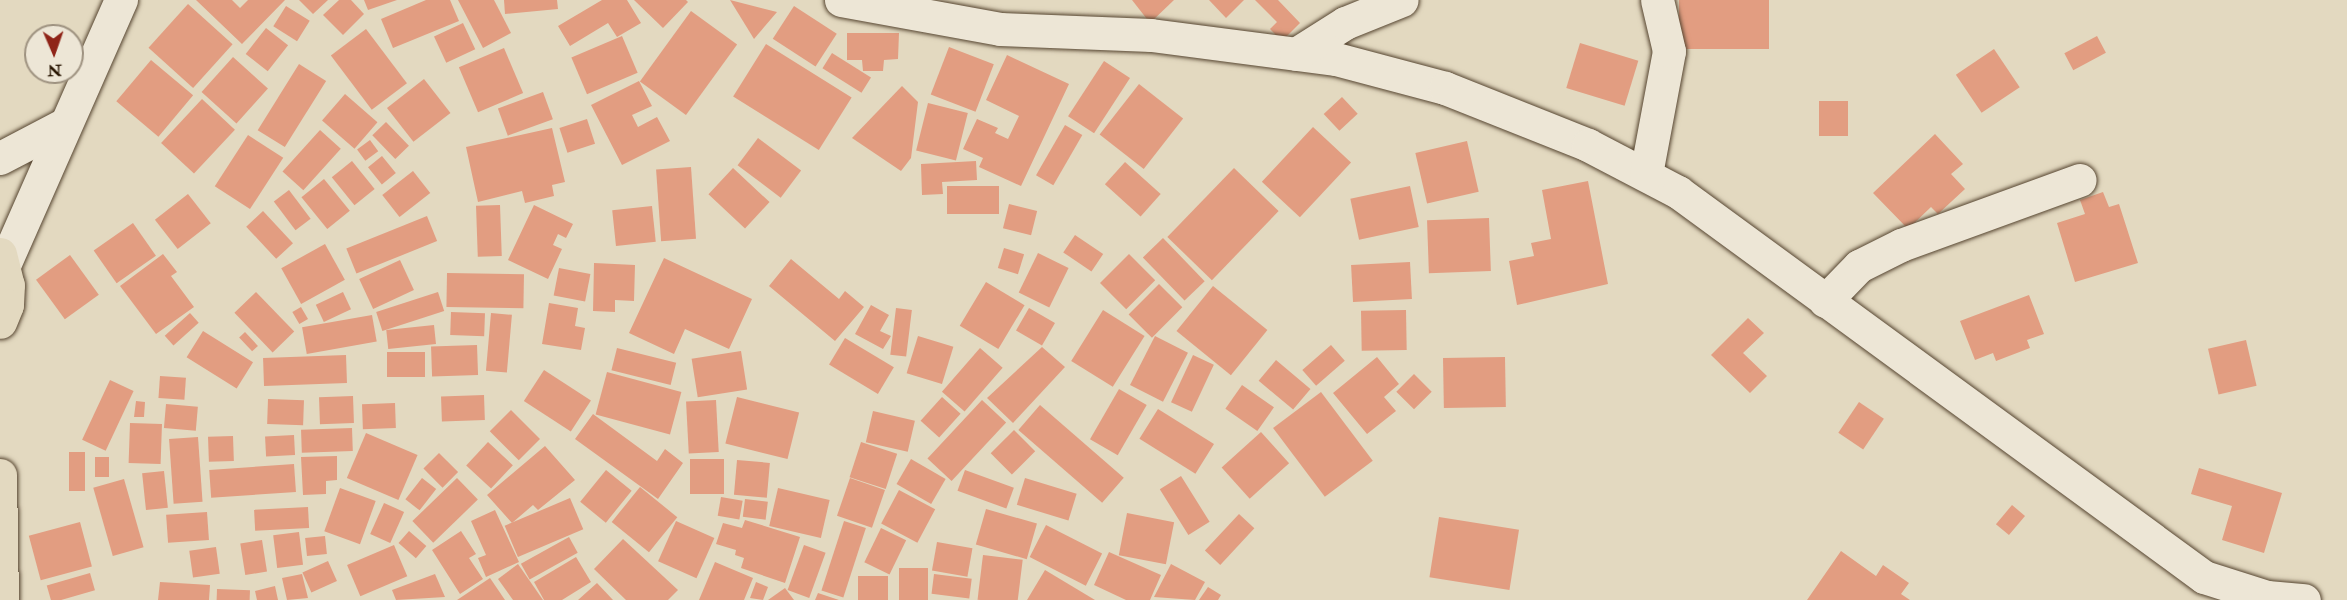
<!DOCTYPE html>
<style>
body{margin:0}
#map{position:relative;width:2347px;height:600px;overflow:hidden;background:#e3d9c0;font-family:"IM FELL Double Pica",serif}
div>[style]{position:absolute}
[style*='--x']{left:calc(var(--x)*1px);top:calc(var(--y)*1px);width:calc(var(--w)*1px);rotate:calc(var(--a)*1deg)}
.building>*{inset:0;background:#e29d81;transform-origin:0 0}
.roads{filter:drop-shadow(0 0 2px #564530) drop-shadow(0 0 2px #564530)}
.street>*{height:33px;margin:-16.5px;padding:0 16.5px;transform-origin:16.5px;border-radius:16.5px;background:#ede6d6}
.secondary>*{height:33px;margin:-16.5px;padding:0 16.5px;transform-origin:16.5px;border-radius:16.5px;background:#ede6d6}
.primary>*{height:33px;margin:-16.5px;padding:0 16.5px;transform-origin:16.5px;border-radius:16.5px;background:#e3d9c0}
span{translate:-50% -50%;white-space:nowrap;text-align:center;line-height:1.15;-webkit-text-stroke:4.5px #ede6d6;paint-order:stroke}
.north{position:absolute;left:24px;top:24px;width:60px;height:60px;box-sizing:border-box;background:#ede6d6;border:2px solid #9e9280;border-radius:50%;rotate:178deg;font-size:16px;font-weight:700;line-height:24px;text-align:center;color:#271400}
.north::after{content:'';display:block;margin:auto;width:21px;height:27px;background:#8f2418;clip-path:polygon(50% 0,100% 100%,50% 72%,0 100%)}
</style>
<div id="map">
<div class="building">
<div style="clip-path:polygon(196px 0,232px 0,240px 8px,248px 0,285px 0,242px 44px)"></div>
<div style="clip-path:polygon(299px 0,328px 0,313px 14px)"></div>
<div style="clip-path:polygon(339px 0,351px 0,364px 14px,343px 35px,323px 15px)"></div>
<div style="clip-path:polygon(364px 0,397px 0,368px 10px)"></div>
<div style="clip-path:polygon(426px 0,450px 0,459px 21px,393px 48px,381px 19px)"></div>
<div style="clip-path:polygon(458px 0,494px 0,511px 33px,483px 48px)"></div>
<div style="clip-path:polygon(504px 0,557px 0,558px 9px,505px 14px)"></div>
<div style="clip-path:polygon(602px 0,627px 0,641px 23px,617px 37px,608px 23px,570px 46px,558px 26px)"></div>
<div style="clip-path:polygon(634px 0,686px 0,688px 2px,663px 28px)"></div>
<div style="clip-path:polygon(730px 0,777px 12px,754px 39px)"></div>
<div style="clip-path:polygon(1132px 0,1174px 0,1150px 23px)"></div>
<div style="clip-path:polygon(1209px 0,1244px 0,1226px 18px)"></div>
<div style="clip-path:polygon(1255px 0,1278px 0,1300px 23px,1282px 41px,1270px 29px,1277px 22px)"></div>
<div style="left:1679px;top:0;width:90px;height:49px"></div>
<div style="left:188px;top:4px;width:60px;height:59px;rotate:42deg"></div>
<div style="left:286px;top:6px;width:28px;height:24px;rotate:32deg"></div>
<div style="left:794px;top:6px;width:51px;height:39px;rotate:33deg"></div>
<div style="left:691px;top:11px;width:57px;height:87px;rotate:36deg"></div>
<div style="left:463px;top:23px;width:29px;height:32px;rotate:65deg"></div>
<div style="left:266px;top:28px;width:28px;height:33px;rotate:38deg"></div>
<div style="left:366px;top:29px;width:68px;height:44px;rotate:53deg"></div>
<div style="clip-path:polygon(847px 33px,899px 33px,898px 59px,884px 60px,883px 71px,863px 71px,862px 60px,847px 60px)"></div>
<div style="left:622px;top:36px;width:40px;height:55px;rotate:67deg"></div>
<div style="left:2097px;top:36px;width:19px;height:37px;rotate:62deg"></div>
<div style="left:1580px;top:43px;width:61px;height:47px;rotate:17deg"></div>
<div style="left:766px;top:44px;width:101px;height:62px;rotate:32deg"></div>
<div style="left:949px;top:47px;width:48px;height:51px;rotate:21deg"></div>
<div style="left:504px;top:48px;width:49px;height:49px;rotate:67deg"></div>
<div style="left:1994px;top:49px;width:46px;height:46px;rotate:56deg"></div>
<div style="left:832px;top:53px;width:46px;height:18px;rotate:32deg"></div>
<div style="clip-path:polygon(1007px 55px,1069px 84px,1021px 186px,979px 167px,983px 158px,963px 149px,977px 119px,998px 128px,995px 133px,1008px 139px,1019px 116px,986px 100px)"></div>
<div style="left:233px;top:57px;width:47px;height:47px;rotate:42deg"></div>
<div style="left:151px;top:60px;width:55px;height:54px;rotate:40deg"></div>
<div style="left:1104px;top:61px;width:31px;height:66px;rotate:33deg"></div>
<div style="left:299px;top:64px;width:32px;height:78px;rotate:32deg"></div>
<div style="left:424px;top:79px;width:43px;height:47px;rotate:52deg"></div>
<div style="clip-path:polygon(639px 81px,652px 106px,632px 115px,638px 127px,657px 117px,670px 141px,622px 165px,591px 105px)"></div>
<div style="left:1139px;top:84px;width:56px;height:64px;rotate:38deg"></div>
<div style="clip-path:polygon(902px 86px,918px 102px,911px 158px,901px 171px,852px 138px)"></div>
<div style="left:543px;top:92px;width:29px;height:48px;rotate:70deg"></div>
<div style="left:345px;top:94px;width:43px;height:35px;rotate:41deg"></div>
<div style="left:1342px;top:97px;width:23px;height:25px;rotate:47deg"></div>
<div style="left:202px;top:99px;width:45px;height:60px;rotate:43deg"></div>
<div style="left:1819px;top:101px;width:29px;height:35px"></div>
<div style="left:928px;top:103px;width:41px;height:49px;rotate:14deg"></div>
<div style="left:587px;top:119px;width:26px;height:29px;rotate:72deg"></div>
<div style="left:386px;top:122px;width:33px;height:19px;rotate:46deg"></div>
<div style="left:1065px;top:125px;width:20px;height:58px;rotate:30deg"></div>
<div style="left:1313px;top:127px;width:52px;height:75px;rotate:43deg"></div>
<div style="clip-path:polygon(552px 128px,565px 182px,552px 185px,554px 196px,525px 203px,522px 191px,478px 202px,466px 147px)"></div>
<div style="left:320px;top:130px;width:28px;height:56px;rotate:42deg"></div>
<div style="clip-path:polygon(1935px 134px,1963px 164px,1951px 174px,1965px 189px,1938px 214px,1931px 207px,1908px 229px,1873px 193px)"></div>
<div style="left:248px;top:135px;width:42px;height:61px;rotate:33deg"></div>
<div style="left:758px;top:138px;width:54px;height:34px;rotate:37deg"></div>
<div style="left:370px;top:140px;width:14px;height:16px;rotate:54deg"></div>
<div style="left:1467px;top:141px;width:52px;height:53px;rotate:77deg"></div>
<div style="left:382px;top:156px;width:22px;height:18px;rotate:51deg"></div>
<div style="left:352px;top:161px;width:36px;height:26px;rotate:51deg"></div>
<div style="clip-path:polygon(976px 161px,977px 180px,942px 182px,943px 194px,922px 195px,921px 164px)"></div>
<div style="left:1125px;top:162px;width:48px;height:30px;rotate:42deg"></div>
<div style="left:691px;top:167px;width:72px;height:35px;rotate:86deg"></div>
<div style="left:733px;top:168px;width:50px;height:36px;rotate:43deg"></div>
<div style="left:1234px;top:168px;width:62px;height:96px;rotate:44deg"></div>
<div style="left:413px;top:171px;width:28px;height:39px;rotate:52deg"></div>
<div style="left:324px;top:179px;width:41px;height:29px;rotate:51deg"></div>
<div style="clip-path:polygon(1588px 181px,1608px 284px,1517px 305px,1509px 261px,1534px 256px,1531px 243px,1551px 239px,1542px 190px)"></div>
<div style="left:947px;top:186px;width:52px;height:28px"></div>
<div style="left:1410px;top:186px;width:42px;height:61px;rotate:78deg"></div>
<div style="left:289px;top:190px;width:36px;height:19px;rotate:53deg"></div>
<div style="clip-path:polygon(2103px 192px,2109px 207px,2119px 204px,2138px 263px,2075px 282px,2057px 223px,2085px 214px,2080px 200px)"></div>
<div style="left:188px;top:194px;width:37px;height:42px;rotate:52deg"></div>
<div style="left:1009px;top:204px;width:29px;height:25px;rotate:14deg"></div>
<div style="left:500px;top:205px;width:51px;height:24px;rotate:88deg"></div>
<div style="clip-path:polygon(534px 205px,573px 224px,566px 238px,558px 234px,553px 245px,562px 249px,548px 279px,508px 260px)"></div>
<div style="left:652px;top:206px;width:36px;height:40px;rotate:84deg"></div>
<div style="left:263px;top:211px;width:44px;height:23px;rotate:47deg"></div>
<div style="left:427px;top:216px;width:27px;height:87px;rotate:68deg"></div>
<div style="left:1489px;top:218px;width:53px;height:62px;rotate:88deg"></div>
<div style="left:133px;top:223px;width:40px;height:48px;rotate:55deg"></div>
<div style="left:1075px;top:235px;width:34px;height:21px;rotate:34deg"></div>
<div style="left:1163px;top:238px;width:60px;height:28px;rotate:46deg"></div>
<div style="left:325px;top:244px;width:41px;height:50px;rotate:61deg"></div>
<div style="left:1004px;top:248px;width:21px;height:21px;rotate:17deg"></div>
<div style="left:1038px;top:253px;width:34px;height:44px;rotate:26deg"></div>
<div style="clip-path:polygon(163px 254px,177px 272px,171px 276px,194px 307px,156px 334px,120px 286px)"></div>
<div style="left:1129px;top:254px;width:37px;height:41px;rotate:45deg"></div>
<div style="left:70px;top:255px;width:49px;height:42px;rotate:54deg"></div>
<div style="clip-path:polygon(664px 258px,752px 299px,729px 349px,685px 329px,674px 354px,629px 333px)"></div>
<div style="clip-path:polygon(791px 259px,839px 299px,845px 291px,864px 307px,835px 341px,769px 286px)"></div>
<div style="left:400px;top:260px;width:33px;height:45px;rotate:65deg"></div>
<div style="left:1410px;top:262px;width:37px;height:59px;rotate:87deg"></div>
<div style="clip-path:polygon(594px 263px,635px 265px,634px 301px,615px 300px,615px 312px,593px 311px)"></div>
<div style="left:559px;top:268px;width:32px;height:28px;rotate:11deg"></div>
<div style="left:447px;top:273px;width:77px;height:34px;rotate:1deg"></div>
<div style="left:986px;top:282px;width:45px;height:51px;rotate:31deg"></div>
<div style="left:1159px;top:284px;width:33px;height:43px;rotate:45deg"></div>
<div style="left:1213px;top:286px;width:70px;height:58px;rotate:39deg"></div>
<div style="left:256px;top:292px;width:55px;height:30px;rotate:46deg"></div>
<div style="left:343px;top:292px;width:19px;height:30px;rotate:65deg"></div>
<div style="left:438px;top:292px;width:20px;height:65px;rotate:72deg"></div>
<div style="clip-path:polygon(2029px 295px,2044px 334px,2027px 340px,2030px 348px,1996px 361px,1993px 353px,1975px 360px,1960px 321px)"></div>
<div style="clip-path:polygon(549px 303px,578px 308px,575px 326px,585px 328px,581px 350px,542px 344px)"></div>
<div style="clip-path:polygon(871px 305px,889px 315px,880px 331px,891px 336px,883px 349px,855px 334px)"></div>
<div style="left:301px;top:307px;width:14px;height:10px;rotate:60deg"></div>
<div style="left:896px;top:308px;width:16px;height:47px;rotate:7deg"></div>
<div style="left:1029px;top:308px;width:30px;height:26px;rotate:30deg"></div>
<div style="left:1103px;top:310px;width:49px;height:60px;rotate:32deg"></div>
<div style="left:1406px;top:310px;width:40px;height:45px;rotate:89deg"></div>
<div style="left:451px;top:312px;width:34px;height:23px;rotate:2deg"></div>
<div style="left:190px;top:313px;width:13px;height:34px;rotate:48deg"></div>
<div style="left:491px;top:313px;width:21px;height:58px;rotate:5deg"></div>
<div style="left:372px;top:315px;width:27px;height:71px;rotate:80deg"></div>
<div style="clip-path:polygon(1748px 318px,1764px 333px,1743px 353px,1767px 376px,1750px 393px,1711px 355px)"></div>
<div style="left:434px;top:325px;width:19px;height:48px;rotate:84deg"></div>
<div style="left:203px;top:331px;width:59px;height:31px;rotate:32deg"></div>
<div style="left:245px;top:332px;width:19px;height:8px;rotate:47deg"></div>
<div style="left:918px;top:336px;width:37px;height:39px;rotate:17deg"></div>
<div style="left:1155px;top:336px;width:37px;height:55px;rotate:27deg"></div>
<div style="left:845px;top:338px;width:57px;height:31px;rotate:31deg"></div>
<div style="left:2246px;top:340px;width:47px;height:39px;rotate:77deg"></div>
<div style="left:477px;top:345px;width:30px;height:46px;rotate:88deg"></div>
<div style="left:1331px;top:345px;width:21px;height:38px;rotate:49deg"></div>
<div style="clip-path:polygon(1042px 347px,1065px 367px,1013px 423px,987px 398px)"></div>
<div style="left:617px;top:348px;width:61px;height:23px;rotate:14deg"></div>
<div style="left:980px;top:348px;width:30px;height:58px;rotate:41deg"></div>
<div style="left:741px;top:351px;width:39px;height:50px;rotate:81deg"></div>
<div style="left:387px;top:352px;width:38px;height:25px"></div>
<div style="left:346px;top:355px;width:28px;height:83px;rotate:88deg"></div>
<div style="left:1193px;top:355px;width:23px;height:52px;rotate:25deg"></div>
<div style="clip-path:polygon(1377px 357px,1399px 384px,1384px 397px,1396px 411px,1367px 434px,1333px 393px)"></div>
<div style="left:1505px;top:357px;width:50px;height:62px;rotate:89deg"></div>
<div style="left:1276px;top:360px;width:45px;height:27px;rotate:40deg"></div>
<div style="left:544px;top:370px;width:56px;height:37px;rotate:33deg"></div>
<div style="left:607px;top:372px;width:77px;height:44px;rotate:15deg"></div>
<div style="left:1414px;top:374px;width:25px;height:25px;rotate:45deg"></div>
<div style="left:160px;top:376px;width:26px;height:22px;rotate:4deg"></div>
<div style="left:110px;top:380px;width:26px;height:66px;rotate:25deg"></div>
<div style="left:1242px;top:385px;width:39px;height:29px;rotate:35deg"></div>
<div style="left:1119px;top:389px;width:32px;height:58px;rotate:30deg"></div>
<div style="left:1321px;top:392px;width:86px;height:60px;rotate:53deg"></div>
<div style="left:484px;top:395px;width:25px;height:43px;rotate:88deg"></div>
<div style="left:353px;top:396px;width:27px;height:34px;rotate:88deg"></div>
<div style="left:737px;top:397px;width:64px;height:48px;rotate:14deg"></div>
<div style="left:942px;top:397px;width:25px;height:32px;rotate:42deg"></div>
<div style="left:268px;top:399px;width:36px;height:25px;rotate:2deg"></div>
<div style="left:716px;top:400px;width:52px;height:30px;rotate:87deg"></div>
<div style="left:982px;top:400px;width:33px;height:80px;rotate:43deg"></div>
<div style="clip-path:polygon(136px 401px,145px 402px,144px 417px,134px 417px)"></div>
<div style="left:1859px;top:402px;width:30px;height:37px;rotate:34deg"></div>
<div style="left:395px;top:403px;width:25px;height:33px;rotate:88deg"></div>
<div style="left:166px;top:404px;width:32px;height:24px;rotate:5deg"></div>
<div style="left:1040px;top:405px;width:111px;height:33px;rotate:41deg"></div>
<div style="left:1158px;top:409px;width:66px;height:35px;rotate:32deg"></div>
<div style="left:511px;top:410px;width:41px;height:30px;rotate:45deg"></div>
<div style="left:873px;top:411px;width:43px;height:32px;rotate:13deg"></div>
<div style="clip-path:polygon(593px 414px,657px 461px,665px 449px,683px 463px,658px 499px,575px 439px)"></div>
<div style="left:130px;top:423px;width:32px;height:40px;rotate:2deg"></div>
<div style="left:352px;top:428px;width:23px;height:51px;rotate:88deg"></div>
<div style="left:1014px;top:430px;width:30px;height:33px;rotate:45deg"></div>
<div style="left:1261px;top:432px;width:42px;height:53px;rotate:48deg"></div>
<div style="left:366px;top:433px;width:56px;height:49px;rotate:23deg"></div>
<div style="left:294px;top:435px;width:20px;height:29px;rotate:87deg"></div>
<div style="left:233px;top:436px;width:25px;height:25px;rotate:88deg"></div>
<div style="left:198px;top:437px;width:65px;height:29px;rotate:86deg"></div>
<div style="left:488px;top:442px;width:34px;height:32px;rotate:43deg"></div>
<div style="left:861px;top:442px;width:38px;height:37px;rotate:18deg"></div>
<div style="clip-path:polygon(545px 446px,575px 480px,538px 510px,533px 505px,512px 523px,487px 495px)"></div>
<div style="left:69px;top:452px;width:16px;height:39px"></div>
<div style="left:439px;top:453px;width:27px;height:22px;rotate:45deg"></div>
<div style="clip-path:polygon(337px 456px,337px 480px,326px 481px,326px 494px,303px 495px,301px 457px)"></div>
<div style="left:95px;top:457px;width:14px;height:20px"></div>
<div style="left:690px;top:459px;width:34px;height:35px"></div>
<div style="left:911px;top:459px;width:40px;height:29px;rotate:30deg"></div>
<div style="left:737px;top:460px;width:33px;height:35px;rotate:5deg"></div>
<div style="left:294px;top:464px;width:28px;height:85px;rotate:86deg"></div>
<div style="clip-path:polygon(2199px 468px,2282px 493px,2264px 553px,2222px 540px,2232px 506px,2191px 494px)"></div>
<div style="left:606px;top:470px;width:33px;height:41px;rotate:39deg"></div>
<div style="left:965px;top:470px;width:52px;height:22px;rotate:20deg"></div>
<div style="left:164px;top:471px;width:37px;height:22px;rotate:84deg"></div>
<div style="left:1181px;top:476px;width:54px;height:25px;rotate:58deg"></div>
<div style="left:422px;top:478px;width:18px;height:27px;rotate:38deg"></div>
<div style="left:457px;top:478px;width:30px;height:62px;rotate:46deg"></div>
<div style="left:850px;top:478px;width:37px;height:40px;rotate:19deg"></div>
<div style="left:1025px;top:478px;width:54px;height:28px;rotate:17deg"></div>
<div style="left:124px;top:479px;width:71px;height:32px;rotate:74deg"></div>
<div style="left:640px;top:487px;width:48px;height:45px;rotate:39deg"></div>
<div style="left:340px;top:488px;width:38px;height:46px;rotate:20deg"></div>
<div style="left:778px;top:488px;width:53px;height:39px;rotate:13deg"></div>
<div style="left:899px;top:490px;width:41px;height:38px;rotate:28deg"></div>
<div style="left:721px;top:497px;width:22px;height:19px;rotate:10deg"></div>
<div style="left:570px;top:498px;width:34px;height:71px;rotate:67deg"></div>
<div style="left:745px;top:499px;width:23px;height:18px;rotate:7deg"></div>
<div style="left:384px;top:503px;width:22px;height:34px;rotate:24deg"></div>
<div style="left:2012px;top:505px;width:17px;height:25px;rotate:40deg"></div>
<div style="left:308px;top:507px;width:21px;height:54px;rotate:87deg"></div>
<div style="left:986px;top:509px;width:53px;height:37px;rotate:16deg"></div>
<div style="clip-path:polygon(495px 510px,519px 562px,486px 577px,478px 558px,486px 555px,471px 521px)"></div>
<div style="left:207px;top:512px;width:28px;height:41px;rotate:86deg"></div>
<div style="left:1127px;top:513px;width:48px;height:43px;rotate:11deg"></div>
<div style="left:1239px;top:514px;width:21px;height:50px;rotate:43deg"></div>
<div style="left:1439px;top:517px;width:81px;height:61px;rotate:9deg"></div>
<div style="clip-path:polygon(745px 520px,800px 537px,785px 583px,741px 568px,744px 558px,735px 555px,736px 550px,716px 544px,723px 523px,742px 528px)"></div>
<div style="left:676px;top:521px;width:42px;height:44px;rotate:24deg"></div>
<div style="left:844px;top:521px;width:23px;height:73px;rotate:18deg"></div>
<div style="left:80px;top:522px;width:46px;height:53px;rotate:75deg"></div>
<div style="left:1046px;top:525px;width:63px;height:36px;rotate:27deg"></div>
<div style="left:881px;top:528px;width:28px;height:38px;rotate:26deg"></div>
<div style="left:409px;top:531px;width:23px;height:16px;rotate:41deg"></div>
<div style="clip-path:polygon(461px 531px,476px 554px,469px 558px,483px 579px,460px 594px,432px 550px)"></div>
<div style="left:299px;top:532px;width:33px;height:26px;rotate:83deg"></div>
<div style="left:325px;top:536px;width:18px;height:20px;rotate:84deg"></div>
<div style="left:569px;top:537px;width:18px;height:55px;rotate:61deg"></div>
<div style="clip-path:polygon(623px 539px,678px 590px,668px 600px,626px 600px,594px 569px)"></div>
<div style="left:262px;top:540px;width:32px;height:22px;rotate:81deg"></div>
<div style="left:937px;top:542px;width:36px;height:29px;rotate:10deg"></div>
<div style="left:394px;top:545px;width:34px;height:51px;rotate:67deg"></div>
<div style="left:804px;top:545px;width:23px;height:48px;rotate:20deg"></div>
<div style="left:216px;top:547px;width:27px;height:27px;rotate:82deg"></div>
<div style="clip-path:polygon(1841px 551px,1876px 576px,1883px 565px,1909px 583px,1901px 594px,1910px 600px,1807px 600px)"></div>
<div style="clip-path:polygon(1109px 552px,1161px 575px,1150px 600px,1126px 600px,1094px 585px)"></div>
<div style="left:983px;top:555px;width:40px;height:45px;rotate:7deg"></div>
<div style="clip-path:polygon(576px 557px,591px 582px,562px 600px,544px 600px,534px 582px)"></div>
<div style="left:328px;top:561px;width:22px;height:28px;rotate:66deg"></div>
<div style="clip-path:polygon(715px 562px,753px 578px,744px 600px,699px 600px)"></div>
<div style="clip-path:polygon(518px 564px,543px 600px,513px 600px,498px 579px)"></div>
<div style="clip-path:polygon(1171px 564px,1205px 582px,1195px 600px,1154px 597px)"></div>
<div style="left:899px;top:568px;width:29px;height:32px"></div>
<div style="clip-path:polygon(1045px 570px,1095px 600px,1027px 600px)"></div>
<div style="left:90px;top:573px;width:18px;height:45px;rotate:74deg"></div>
<div style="clip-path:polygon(302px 574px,308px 598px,287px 600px,282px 578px)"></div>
<div style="clip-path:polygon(435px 574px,445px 597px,396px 600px,392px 590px)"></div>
<div style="left:934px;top:574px;width:38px;height:20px;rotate:7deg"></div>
<div style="left:888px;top:576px;width:24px;height:30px;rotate:90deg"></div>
<div style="clip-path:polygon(490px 578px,505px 600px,457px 600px)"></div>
<div style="clip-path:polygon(160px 582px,210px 585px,209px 600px,158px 600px)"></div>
<div style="clip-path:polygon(756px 582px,768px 587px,763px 600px,750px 598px)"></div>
<div style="clip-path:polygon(597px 583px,613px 600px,578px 600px)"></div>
<div style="clip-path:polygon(275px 586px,278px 600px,257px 600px,255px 591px)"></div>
<div style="clip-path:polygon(1208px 587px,1221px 595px,1218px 600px,1199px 600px)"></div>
<div style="clip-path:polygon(785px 588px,794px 600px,768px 600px)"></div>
<div style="left:217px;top:589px;width:33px;height:11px;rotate:2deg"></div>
<div style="clip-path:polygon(818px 593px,839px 600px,815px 600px)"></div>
</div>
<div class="roads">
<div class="street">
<div style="--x:841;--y:0;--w:162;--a:10.3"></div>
<div style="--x:1000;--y:29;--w:151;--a:2.3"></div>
<div style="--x:1151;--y:35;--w:187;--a:7.4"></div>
<div style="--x:1336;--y:59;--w:113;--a:14.9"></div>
<div style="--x:1445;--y:88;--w:154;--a:21.7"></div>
<div style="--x:1588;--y:145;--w:102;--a:27.6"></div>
<div style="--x:1678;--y:192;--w:652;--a:36.2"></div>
<div style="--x:2204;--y:577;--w:66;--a:17.6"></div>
<div style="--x:2267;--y:597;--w:37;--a:5"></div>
<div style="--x:1296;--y:54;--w:58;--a:-32.3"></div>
<div style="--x:1345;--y:23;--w:61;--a:-22"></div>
<div style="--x:1646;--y:174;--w:125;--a:-79.4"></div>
<div style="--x:1669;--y:51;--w:52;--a:-103.2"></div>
<div style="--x:1825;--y:301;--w:49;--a:-45.8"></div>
<div style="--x:1859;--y:266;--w:47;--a:-26.6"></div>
<div style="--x:1901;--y:245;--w:190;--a:-20"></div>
</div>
<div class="secondary">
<div style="--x:0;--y:158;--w:71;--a:-27.6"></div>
<div style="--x:4;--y:265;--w:290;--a:-66.2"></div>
</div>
<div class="primary">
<div style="--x:0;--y:254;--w:32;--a:76"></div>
<div style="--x:8;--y:285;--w:20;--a:93"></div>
<div style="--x:7;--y:305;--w:18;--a:112"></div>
<div style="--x:0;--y:475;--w:125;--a:89.1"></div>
</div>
</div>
<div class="north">N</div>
</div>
